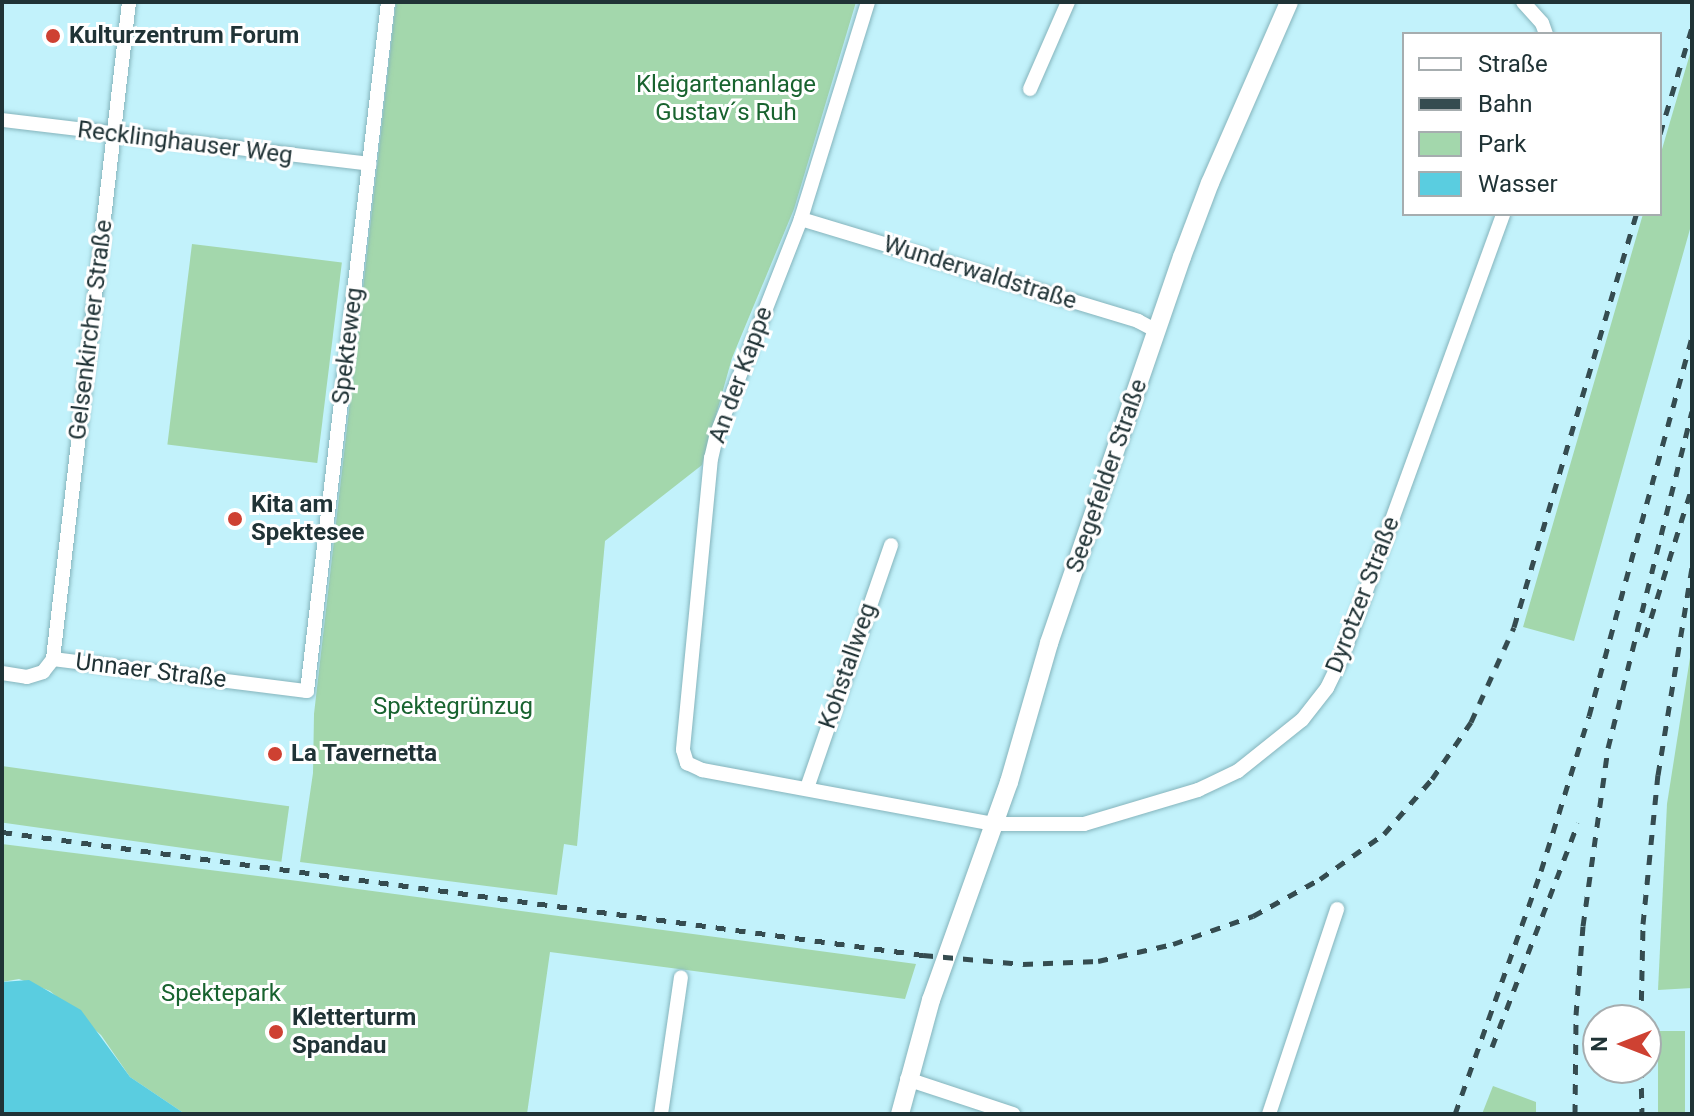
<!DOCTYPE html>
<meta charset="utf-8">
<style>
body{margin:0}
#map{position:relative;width:1694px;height:1116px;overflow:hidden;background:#c2f2fb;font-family:Roboto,sans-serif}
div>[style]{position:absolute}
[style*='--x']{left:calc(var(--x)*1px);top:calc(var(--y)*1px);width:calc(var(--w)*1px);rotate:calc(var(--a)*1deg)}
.green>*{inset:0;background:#a3d7ac;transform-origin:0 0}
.water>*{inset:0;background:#5acde0}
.roads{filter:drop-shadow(0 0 2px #85b4bc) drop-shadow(0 0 2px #85b4bc)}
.minor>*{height:14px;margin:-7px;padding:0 7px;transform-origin:7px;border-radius:7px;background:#fff}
.tertiary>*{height:18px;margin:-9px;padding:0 9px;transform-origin:9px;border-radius:9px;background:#fff}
.rail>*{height:5px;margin-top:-2.5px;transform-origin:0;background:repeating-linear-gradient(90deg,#354c50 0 10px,transparent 0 20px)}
.dots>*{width:22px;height:22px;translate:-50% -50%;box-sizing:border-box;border:4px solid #fff;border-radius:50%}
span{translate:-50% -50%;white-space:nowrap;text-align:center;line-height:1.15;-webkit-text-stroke:6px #fff;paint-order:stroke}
.poi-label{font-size:24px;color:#203336;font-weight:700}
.left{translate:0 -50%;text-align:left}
.park-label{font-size:24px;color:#18632f}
.street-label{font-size:24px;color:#203336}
.frame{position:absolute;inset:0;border:4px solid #203336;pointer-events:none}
.legend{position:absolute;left:1402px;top:32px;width:260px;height:184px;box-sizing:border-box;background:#fff;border:2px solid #a6adaf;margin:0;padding:10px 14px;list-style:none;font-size:24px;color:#203336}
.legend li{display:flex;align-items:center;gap:16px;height:40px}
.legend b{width:40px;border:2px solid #a6adaf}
.north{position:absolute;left:1582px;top:1004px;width:80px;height:80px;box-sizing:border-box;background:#fff;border:2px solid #a6adaf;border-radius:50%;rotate:270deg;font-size:22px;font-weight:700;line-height:32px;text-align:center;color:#203336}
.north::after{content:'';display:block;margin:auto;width:28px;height:36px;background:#ce4132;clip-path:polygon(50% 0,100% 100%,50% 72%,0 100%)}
</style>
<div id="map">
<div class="green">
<div style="clip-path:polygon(396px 2px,856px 2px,794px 209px,732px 358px,702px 465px,605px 541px,577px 846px,564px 844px,557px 895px,300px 862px,313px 773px,314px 714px)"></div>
<div style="clip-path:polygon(1692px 47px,1692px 222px,1574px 641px,1523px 627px,1643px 214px,1660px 214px,1660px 156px)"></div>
<div style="left:192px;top:244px;width:151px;height:202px;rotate:7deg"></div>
<div style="clip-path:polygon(1692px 645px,1692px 988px,1658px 990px,1667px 804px)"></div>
<div style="left:2px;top:766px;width:290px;height:56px;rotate:8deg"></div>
<div style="clip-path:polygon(2px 844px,298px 881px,916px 964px,905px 999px,550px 952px,527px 1114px,185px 1114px,130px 1077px,101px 1035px,50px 991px,19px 979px,2px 982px)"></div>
<div style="left:1658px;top:1031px;width:27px;height:83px"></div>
<div style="clip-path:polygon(1493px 1086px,1536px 1102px,1536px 1114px,1482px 1114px)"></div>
</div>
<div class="water">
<div style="clip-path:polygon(29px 980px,81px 1010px,130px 1077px,185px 1114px,2px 1114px,2px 982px)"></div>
</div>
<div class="roads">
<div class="minor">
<div style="--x:868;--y:2;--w:227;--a:107.2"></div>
<div style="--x:801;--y:219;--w:230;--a:111.4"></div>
<div style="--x:717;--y:433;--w:26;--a:103"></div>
<div style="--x:711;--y:458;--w:293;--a:95.5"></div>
<div style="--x:683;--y:750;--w:14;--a:73"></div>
<div style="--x:687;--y:763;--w:17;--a:25"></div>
<div style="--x:702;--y:770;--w:296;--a:10.5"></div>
<div style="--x:993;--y:824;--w:91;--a:0"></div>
<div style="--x:1084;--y:824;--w:119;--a:-16.6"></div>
<div style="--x:1198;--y:790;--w:44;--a:-25.4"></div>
<div style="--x:1238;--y:771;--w:82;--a:-38.6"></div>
<div style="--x:1302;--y:720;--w:41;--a:-52"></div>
<div style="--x:1327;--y:688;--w:34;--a:-64"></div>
<div style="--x:1342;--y:657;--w:471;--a:-70"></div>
<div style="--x:1523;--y:2;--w:28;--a:48"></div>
<div style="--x:1542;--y:23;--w:12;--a:70"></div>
<div style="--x:1030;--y:89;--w:95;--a:-66.4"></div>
<div style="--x:2;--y:120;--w:370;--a:6.8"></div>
<div style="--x:801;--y:219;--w:352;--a:16.8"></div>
<div style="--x:1138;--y:321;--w:21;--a:28"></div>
<div style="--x:53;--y:659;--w:661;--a:-83.4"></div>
<div style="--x:2;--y:673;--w:25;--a:9"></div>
<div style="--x:27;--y:677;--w:17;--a:-17"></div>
<div style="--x:43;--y:672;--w:16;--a:-52"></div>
<div style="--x:53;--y:659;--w:256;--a:7.2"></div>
<div style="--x:307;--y:691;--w:694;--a:-83.29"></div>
<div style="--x:807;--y:788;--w:257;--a:-70.9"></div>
<div style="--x:907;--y:1079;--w:112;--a:18.3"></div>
<div style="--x:661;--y:1114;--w:138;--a:-81.7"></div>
<div style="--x:1269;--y:1114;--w:216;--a:-71.6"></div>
</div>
<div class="tertiary">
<div style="--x:900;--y:1114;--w:118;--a:-74.8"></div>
<div style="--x:931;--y:1000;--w:232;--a:-70.3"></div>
<div style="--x:1009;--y:782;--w:145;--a:-73.9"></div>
<div style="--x:1049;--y:643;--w:408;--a:-71"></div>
<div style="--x:1182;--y:257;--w:79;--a:-69.3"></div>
<div style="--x:1210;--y:183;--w:197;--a:-66.4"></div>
</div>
</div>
<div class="rail">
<div style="--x:1660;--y:134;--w:112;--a:-73.3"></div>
<div style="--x:1645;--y:637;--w:157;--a:-72.6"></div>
<div style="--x:2;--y:832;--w:929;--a:7.61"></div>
<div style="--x:923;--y:955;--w:100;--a:5.1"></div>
<div style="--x:1023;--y:964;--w:75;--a:-2.3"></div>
<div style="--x:1098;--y:961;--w:77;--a:-12.8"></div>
<div style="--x:1173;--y:944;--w:85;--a:-19.3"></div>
<div style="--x:1253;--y:916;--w:77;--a:-28.9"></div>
<div style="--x:1320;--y:879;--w:78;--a:-35.1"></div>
<div style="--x:1384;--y:834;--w:73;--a:-48.9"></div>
<div style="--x:1432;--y:779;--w:69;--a:-55.6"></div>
<div style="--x:1471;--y:722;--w:104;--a:-65.6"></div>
<div style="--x:1514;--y:627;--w:431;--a:-73.5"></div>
<div style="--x:1641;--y:1020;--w:96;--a:-88.8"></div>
<div style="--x:1643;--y:924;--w:150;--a:-84.3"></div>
<div style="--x:1658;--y:775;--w:210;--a:-80.7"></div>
<div style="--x:1492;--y:1047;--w:240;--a:-69"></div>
<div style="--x:1641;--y:1068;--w:46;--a:88.8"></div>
<div style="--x:1455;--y:1114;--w:258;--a:-70.5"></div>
<div style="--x:1541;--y:871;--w:162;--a:-72.8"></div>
<div style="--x:1589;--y:716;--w:392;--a:-74.8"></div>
<div style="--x:1575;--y:1114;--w:99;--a:-89.4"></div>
<div style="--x:1576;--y:1015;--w:89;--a:-85.5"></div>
<div style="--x:1583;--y:926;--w:180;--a:-82"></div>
<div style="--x:1608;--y:748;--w:347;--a:-76"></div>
</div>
<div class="dots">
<div style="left:53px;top:36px;background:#ce4132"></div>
<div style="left:235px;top:519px;background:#ce4132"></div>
<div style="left:275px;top:754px;background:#ce4132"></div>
<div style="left:276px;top:1032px;background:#ce4132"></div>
</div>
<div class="poi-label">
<span class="left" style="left:69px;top:36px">Kulturzentrum Forum</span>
<span class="left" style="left:251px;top:519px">Kita am<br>Spektesee</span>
<span class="left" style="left:291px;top:754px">La Tavernetta</span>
<span class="left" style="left:292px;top:1032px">Kletterturm<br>Spandau</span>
</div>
<div class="park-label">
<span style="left:726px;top:99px">Kleigartenanlage<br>Gustav´s Ruh</span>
<span style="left:453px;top:707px">Spektegrünzug</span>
<span style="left:221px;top:994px">Spektepark</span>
</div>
<div class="street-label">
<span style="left:185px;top:143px;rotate:7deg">Recklinghauser Weg</span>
<span style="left:980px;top:273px;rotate:17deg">Wunderwaldstraße</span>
<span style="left:91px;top:330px;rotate:-83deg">Gelsenkircher Straße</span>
<span style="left:348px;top:346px;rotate:-83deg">Spekteweg</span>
<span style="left:741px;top:375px;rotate:-70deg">An der Kappe</span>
<span style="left:1107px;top:476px;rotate:-71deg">Seegefelder Straße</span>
<span style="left:1363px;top:595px;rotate:-69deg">Dyrotzer Straße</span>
<span style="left:848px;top:666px;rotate:-71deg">Kohstallweg</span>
<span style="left:151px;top:671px;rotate:7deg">Unnaer Straße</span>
</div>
<div class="frame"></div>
<ul class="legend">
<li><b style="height:10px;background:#fff"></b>Straße</li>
<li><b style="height:10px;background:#354c50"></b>Bahn</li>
<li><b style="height:22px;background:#a3d7ac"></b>Park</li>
<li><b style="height:22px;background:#5acde0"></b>Wasser</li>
</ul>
<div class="north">N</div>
</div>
